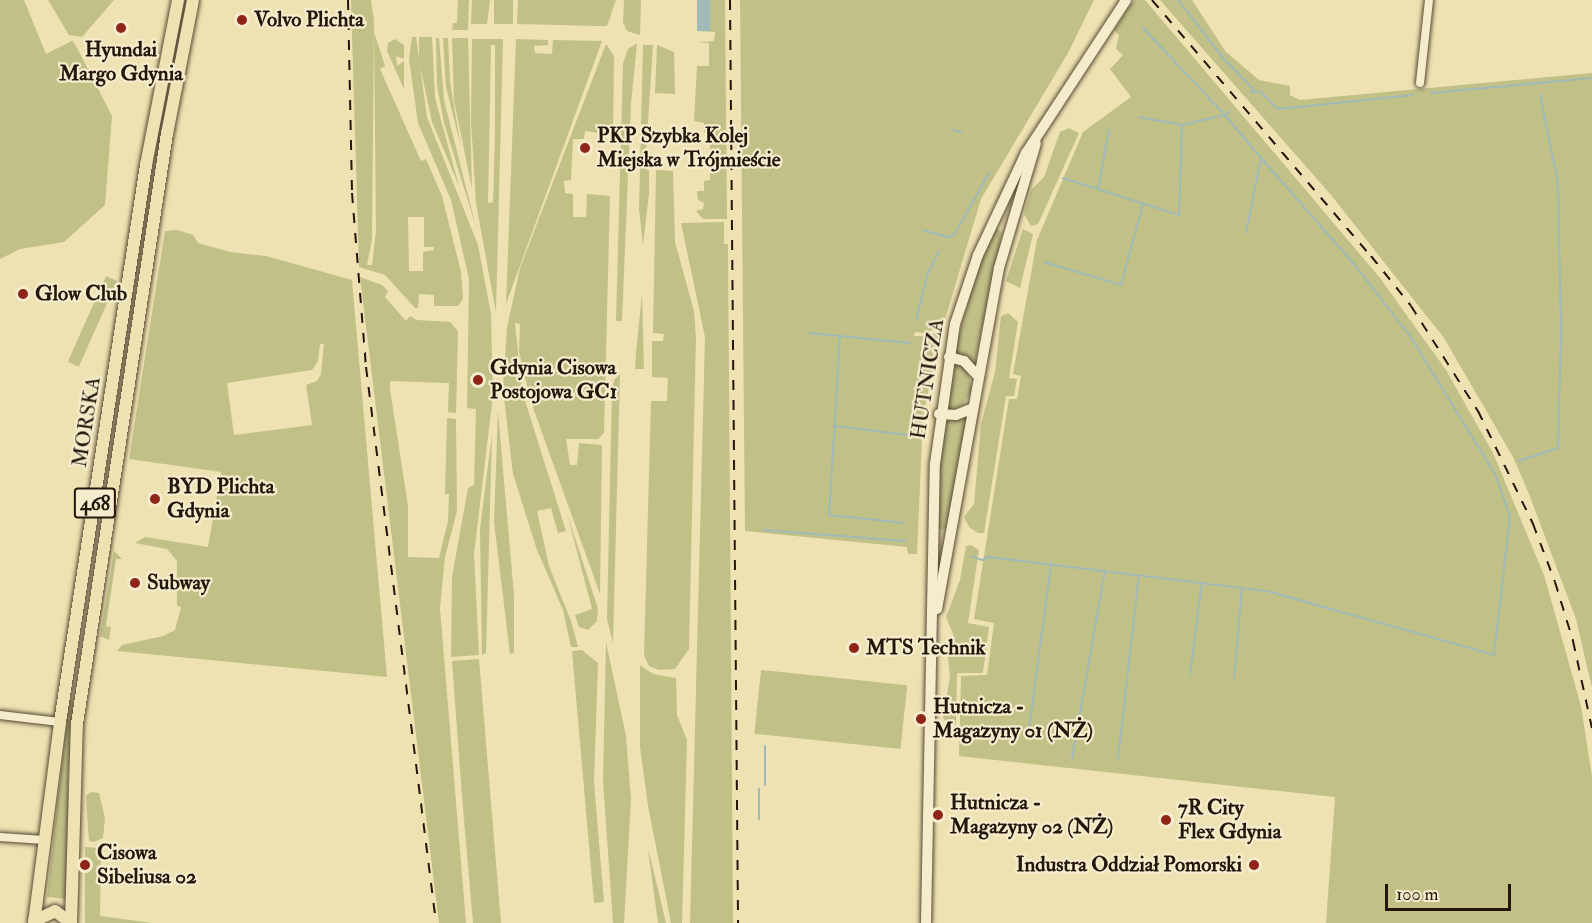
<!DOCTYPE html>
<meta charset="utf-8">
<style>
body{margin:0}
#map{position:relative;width:1592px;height:923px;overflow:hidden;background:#eee2b2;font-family:"IM FELL Double Pica",serif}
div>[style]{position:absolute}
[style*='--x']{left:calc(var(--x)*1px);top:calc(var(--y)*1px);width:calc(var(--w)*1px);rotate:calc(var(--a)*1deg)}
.green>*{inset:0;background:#c1c087;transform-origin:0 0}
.water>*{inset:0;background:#9fbab8;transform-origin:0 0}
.stream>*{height:2px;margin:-1px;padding:0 1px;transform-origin:1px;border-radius:1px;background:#9fbab8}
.roads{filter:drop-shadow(0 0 2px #574935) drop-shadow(0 0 2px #574935)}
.street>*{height:8px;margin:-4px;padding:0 4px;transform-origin:4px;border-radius:4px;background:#f4eccd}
.secondary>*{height:10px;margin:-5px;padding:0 5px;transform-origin:5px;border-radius:5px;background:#f4eccd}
.primary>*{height:12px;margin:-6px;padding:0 6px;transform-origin:6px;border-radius:6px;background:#eee2b2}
.rail>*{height:2px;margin-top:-1px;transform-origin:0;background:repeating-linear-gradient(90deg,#25160b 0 10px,transparent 0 20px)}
.dots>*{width:16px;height:16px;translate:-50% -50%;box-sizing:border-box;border:3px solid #f4eccd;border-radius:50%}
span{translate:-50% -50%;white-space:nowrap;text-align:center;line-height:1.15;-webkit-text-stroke:4.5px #f4eccd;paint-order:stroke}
.shield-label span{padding:2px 4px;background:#f4eccd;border:2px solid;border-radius:4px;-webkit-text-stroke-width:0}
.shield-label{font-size:20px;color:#25160b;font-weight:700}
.poi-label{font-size:21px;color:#25160b;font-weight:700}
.left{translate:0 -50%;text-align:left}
.right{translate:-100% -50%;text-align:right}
.street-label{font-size:21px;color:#25160b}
.scale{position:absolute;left:1385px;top:884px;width:126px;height:27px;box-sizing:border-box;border:3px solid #25160b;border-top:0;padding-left:8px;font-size:18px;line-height:21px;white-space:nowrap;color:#25160b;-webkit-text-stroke:4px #f4eccd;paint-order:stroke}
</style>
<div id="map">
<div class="green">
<div style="clip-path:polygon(0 0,24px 0,46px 54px,72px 41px,75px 44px,112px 116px,105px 205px,64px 242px,20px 249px,0 259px)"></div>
<div style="clip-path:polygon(48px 0,114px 0,82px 37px,69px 35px)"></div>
<div style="clip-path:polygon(evenodd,351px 0,371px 0,374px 20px,372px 240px,367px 265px,372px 265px,376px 231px,374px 32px,385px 66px,380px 69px,421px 161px,426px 159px,442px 196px,461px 272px,463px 299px,458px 306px,434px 306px,434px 295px,419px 294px,418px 308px,415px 308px,385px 275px,359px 267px,351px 0,408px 217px,424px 217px,424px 247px,434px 247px,434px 250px,423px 252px,423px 271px,409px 271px,408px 217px)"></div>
<div style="clip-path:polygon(458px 0,469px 0,468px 30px,452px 30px,453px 23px,457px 23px)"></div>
<div style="clip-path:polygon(472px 0,490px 0,487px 24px,471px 24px)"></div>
<div style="left:513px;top:0;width:24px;height:19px;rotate:90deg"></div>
<div style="clip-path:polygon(518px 0,616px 0,607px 26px,596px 26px,517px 24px)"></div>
<div style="clip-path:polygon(624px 0,641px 0,640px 35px,627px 31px,623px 22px)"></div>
<div style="clip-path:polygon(697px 0,725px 0,727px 219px,703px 219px,696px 211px,703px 209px,704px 203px,698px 200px,697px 191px,704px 191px,704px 181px,710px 180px,710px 133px,704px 133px,704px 123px,694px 121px,697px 66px,709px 66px,709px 43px,697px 43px,714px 41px,715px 32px,697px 31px)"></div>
<div style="clip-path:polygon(740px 0,1094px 0,1068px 53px,981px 199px,943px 326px,925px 333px,915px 332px,914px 336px,925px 336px,942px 332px,937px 347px,931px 349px,935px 359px,923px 416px,917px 554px,908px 554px,907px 547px,745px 531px)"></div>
<div style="clip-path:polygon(1134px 0,1145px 0,1380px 278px,1446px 370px,1493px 453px,1544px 575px,1581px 706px,1592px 777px,1592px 923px,1326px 923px,1335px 797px,959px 756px,961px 676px,987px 675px,994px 623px,974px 619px,1009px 399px,1017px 399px,1021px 376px,1013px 374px,1037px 240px,1083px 132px,1131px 97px,1110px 69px,1123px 55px,1116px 49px,1119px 35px,1114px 30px)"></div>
<div style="clip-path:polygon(1160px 0,1192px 0,1226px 52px,1259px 80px,1290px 86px,1290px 95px,1300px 100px,1592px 73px,1592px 688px,1576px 619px,1529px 494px,1513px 457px,1444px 338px,1331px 195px)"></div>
<div style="clip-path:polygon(412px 37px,416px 37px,427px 117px,478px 245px,491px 314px,493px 395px,474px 554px,479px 655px,451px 657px,452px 577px,468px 488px,474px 485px,476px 409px,467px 408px,469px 279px,451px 200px,418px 123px,409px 59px)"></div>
<div style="clip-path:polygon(419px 37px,432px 37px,435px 98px,459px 186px,432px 122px,419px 61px)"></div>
<div style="clip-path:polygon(436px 38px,439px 38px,444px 100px,476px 227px,444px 123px,437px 85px)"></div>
<div style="clip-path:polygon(443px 38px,448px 38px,450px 82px,461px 147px,446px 87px)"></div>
<div style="clip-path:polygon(452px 38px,468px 38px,472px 189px,454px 100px)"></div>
<div style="clip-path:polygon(395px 39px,404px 45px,404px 59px,396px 56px,397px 66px,404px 61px,404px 89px,387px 51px,388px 43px)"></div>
<div style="clip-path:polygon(evenodd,472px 39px,503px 39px,496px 313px,476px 203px,471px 121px,472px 39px,491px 45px,495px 45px,495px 137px,493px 202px,488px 203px,491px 45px)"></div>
<div style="clip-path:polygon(516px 39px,548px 40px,548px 45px,534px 46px,535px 53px,552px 54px,553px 40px,602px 41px,506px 304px)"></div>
<div style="clip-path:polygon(637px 43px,631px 104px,622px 321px,616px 321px,623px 63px,628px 49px)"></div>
<div style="clip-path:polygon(606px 44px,614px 56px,613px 135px,585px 131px,584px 139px,573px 139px,571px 180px,564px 181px,565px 193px,573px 194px,573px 217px,586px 217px,587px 194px,610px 196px,604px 433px,598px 439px,566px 439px,570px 465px,577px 465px,579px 443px,602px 445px,600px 594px,531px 402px,519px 352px,520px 324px,515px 323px,522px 391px,566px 531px,558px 533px,551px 508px,537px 511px,549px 566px,571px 621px,578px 647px,571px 647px,563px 610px,537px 550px,513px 474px,503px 389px,507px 327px,520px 268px)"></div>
<div style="clip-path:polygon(643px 45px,653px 45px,645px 169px,649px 170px,649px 194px,643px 245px,639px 209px)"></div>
<div style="clip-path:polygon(657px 45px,674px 52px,675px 94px,655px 93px)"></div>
<div style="clip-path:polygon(1069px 128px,1079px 133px,1038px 224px,1031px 226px,1024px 214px,1031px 190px,1044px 177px,1060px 132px)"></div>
<div style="clip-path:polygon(656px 170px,673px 171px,675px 242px,694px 311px,696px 337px,689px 649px,675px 669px,659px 670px,649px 666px,644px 656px,651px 401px,667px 401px,668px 378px,652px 377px,652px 341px,663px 341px,664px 334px,653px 333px)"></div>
<div style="clip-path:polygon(724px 222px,724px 244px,728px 244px,733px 923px,690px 923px,705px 337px,681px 223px)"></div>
<div style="clip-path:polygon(996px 227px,1002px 233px,974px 366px,954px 351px,983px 251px)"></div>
<div style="clip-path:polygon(1023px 229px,1033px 234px,1020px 288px,1006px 281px)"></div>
<div style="clip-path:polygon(evenodd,178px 230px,193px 235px,198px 243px,230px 252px,266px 256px,352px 280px,387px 677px,117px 651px,122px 645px,163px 636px,175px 630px,181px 607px,177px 606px,177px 561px,167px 549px,135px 543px,145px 537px,208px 547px,221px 472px,129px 459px,165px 231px,178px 230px,320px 344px,324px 344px,321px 374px,317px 381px,306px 385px,312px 425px,234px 435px,227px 383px,312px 370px,318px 361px,320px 344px)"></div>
<div style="left:106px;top:276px;width:12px;height:94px;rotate:24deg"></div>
<div style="clip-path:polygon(360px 277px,382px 285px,388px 291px,385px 297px,406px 321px,410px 316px,417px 320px,450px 322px,458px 331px,456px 413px,448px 412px,449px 383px,390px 381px,390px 389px,408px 506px,408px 557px,439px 558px,448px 521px,449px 494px,445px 494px,447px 418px,456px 419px,457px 511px,445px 557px,440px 608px,466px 923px,439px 923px)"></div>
<div style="clip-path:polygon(642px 294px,644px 369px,635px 369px,636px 353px)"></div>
<div style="clip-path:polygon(1008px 313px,1018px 322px,1009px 378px,1017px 379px,1014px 396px,1006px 396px,984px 533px,978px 533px,969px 527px,964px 517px,974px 504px,981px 424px,995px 372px,1001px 316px)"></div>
<div style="clip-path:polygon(953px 364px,960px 364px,968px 373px,972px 390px,963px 405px,949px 410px,945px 410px)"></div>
<div style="clip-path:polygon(620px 374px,613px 643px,607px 619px,612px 390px,614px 380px)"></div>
<div style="clip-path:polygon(498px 411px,514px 596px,514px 653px,510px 654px,494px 522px)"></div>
<div style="clip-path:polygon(967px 415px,948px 527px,943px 530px,938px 528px,937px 477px,943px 420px)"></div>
<div style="clip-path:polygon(492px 434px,486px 653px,482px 655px,480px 529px)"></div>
<div style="clip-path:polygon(567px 513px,598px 609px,597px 621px,588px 630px,579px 627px,575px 615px,592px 609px)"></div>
<div style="clip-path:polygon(971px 545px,979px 550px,968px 623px,989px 627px,983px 673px,957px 673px,956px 725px,950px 725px,943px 718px,950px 677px,948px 658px,955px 639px,946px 617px,960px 580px,966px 546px)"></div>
<div style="clip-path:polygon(114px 551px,122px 559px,116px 559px,106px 626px,111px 627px,109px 640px,100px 636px)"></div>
<div style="clip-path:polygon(606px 642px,626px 736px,631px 799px,624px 923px,613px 923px,603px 781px)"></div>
<div style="clip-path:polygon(582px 650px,598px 663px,594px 782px,604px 902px,594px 903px,572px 651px)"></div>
<div style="clip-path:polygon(479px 659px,501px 923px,473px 923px,462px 796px,452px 661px)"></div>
<div style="clip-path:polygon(640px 665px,653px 674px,676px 678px,677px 715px,687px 740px,682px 923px,671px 923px,648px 806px,640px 747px)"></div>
<div style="left:761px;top:670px;width:147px;height:64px;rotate:6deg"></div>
<div style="clip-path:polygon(69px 700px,74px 702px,68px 778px,68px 899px,47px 897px)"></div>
<div style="clip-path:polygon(91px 792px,99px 793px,105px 818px,103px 838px,94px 842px,89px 841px,88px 828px,86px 796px)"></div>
<div style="clip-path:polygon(85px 847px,101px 848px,100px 916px,153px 923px,85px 923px)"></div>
<div style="clip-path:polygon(648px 850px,651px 860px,666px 923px,658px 923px)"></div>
</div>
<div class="water">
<div style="left:697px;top:0;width:13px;height:31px"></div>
</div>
<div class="stream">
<div style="--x:1178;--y:0;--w:73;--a:52.2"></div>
<div style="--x:1223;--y:58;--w:47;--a:45.9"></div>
<div style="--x:1143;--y:28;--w:120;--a:46.7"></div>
<div style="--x:1225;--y:115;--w:6;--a:-39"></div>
<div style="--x:1251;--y:92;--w:10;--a:0"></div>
<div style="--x:1261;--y:92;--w:24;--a:45"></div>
<div style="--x:1278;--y:109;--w:136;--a:-5.9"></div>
<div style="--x:1431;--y:93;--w:162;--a:-5.3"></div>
<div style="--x:1139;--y:117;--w:44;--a:10.5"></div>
<div style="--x:1182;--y:125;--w:44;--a:-13.1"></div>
<div style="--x:1225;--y:115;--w:56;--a:50.1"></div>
<div style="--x:1261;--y:158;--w:76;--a:101.3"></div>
<div style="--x:953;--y:130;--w:9;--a:18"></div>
<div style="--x:1063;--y:178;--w:122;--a:17.7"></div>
<div style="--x:1179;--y:215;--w:90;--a:-88.1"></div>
<div style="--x:1098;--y:189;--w:60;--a:-79.4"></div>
<div style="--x:923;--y:230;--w:26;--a:16"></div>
<div style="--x:948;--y:237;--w:6;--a:-18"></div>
<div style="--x:954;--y:235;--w:73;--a:-60.6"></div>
<div style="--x:1044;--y:262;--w:80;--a:16.6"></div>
<div style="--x:1121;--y:285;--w:84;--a:-74.8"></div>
<div style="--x:916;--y:320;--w:49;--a:-75.7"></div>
<div style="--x:928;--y:273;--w:25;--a:-63"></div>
<div style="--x:810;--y:333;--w:100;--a:5.7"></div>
<div style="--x:840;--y:336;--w:179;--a:93.5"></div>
<div style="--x:829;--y:515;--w:76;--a:6"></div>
<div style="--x:834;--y:426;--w:75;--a:6.9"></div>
<div style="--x:1519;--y:461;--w:41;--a:-18.4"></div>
<div style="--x:1558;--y:448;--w:114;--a:-88.5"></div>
<div style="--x:1561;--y:334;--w:151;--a:-91.1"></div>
<div style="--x:1558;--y:183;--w:90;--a:-101.6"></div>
<div style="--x:763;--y:530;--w:143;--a:4.4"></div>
<div style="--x:971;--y:556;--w:12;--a:20"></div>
<div style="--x:982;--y:560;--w:8;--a:-23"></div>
<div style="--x:989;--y:557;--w:280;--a:7"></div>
<div style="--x:1267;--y:591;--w:236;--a:15.7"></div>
<div style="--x:1494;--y:655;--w:140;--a:-83.4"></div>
<div style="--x:1510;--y:516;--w:45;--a:-109.7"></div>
<div style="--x:1495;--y:474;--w:162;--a:-121.6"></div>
<div style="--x:1410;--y:336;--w:93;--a:-128"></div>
<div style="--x:1353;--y:263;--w:140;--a:-131.2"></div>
<div style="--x:1190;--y:674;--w:92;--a:-82.5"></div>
<div style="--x:1234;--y:678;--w:90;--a:-84.9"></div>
<div style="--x:1028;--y:737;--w:175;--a:-82.4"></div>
<div style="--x:1072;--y:758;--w:190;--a:-80"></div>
<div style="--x:1118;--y:759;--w:185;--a:-83.5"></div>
<div style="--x:765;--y:785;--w:39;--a:-90"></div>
<div style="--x:759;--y:819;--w:30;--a:-90"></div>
</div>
<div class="roads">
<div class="street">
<div style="--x:1420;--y:83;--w:83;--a:-83.8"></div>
<div style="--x:0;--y:715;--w:60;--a:6.7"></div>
<div style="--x:0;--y:837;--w:44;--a:3.9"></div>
</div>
<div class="secondary">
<div style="--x:949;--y:357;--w:16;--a:15"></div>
<div style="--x:964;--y:361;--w:21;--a:47"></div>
<div style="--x:939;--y:414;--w:17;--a:3"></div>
<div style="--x:956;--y:415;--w:18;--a:-22"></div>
<div style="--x:937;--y:609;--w:347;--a:-79.7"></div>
<div style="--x:999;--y:268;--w:130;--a:-73.5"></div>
<div style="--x:926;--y:923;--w:459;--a:-88.9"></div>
<div style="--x:935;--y:464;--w:141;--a:-81.9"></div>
<div style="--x:955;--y:324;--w:73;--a:-71.6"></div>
<div style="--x:978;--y:255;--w:113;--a:-64.8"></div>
<div style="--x:1026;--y:153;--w:183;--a:-56.8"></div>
</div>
<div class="primary">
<div style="--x:34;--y:921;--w:23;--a:-25"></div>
<div style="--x:55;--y:911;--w:20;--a:37"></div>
<div style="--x:34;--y:923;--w:203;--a:-82.6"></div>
<div style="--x:60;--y:722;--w:564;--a:-81.22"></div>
<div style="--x:146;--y:165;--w:168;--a:-79"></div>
<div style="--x:71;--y:923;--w:199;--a:-88.3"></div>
<div style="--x:77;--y:724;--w:597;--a:-81.33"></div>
<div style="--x:167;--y:134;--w:136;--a:-79"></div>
</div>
</div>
<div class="rail">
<div style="--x:348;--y:0;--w:193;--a:88.8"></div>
<div style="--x:352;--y:193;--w:175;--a:85.4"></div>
<div style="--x:366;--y:367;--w:560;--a:82.82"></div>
<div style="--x:730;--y:0;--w:923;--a:89.5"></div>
<div style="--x:1152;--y:0;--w:337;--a:49.5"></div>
<div style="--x:1371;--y:256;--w:64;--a:51.3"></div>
<div style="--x:1411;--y:306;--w:125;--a:57.5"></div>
<div style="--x:1478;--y:411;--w:126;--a:64"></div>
<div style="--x:1533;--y:524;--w:62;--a:69.2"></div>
<div style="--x:1555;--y:582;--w:62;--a:73"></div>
<div style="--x:1573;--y:641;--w:89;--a:77.7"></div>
</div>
<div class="dots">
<div style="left:242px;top:20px;background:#8f2418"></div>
<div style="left:121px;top:28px;background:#8f2418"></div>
<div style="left:585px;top:148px;background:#8f2418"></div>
<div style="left:23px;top:294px;background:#8f2418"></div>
<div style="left:478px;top:380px;background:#8f2418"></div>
<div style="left:155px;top:499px;background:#8f2418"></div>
<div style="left:135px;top:583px;background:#8f2418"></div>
<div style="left:854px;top:648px;background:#8f2418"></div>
<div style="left:921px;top:719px;background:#8f2418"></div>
<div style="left:938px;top:815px;background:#8f2418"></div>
<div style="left:1166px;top:820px;background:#8f2418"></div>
<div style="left:85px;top:865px;background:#8f2418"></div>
<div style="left:1254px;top:865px;background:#8f2418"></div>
</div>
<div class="shield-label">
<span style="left:95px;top:503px">468</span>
</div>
<div class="poi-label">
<span class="left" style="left:254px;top:20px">Volvo Plichta</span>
<span style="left:121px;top:62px">Hyundai<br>Margo Gdynia</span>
<span class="left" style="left:597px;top:148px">PKP Szybka Kolej<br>Miejska w Trójmieście</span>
<span class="left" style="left:35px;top:294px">Glow Club</span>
<span class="left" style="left:490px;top:380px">Gdynia Cisowa<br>Postojowa GC1</span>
<span class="left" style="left:167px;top:499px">BYD Plichta<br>Gdynia</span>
<span class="left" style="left:147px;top:583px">Subway</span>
<span class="left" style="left:866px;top:648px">MTS Technik</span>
<span class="left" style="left:933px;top:719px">Hutnicza -<br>Magazyny 01 (NŻ)</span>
<span class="left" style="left:950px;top:815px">Hutnicza -<br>Magazyny 02 (NŻ)</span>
<span class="left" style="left:1178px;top:820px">7R City<br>Flex Gdynia</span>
<span class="left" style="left:97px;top:865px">Cisowa<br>Sibeliusa 02</span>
<span class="right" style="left:1242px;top:865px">Industra Oddział Pomorski</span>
</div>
<div class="street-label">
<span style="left:928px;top:379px;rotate:-81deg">HUTNICZA</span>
<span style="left:87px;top:422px;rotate:-81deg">MORSKA</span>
</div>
<div class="scale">100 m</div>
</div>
